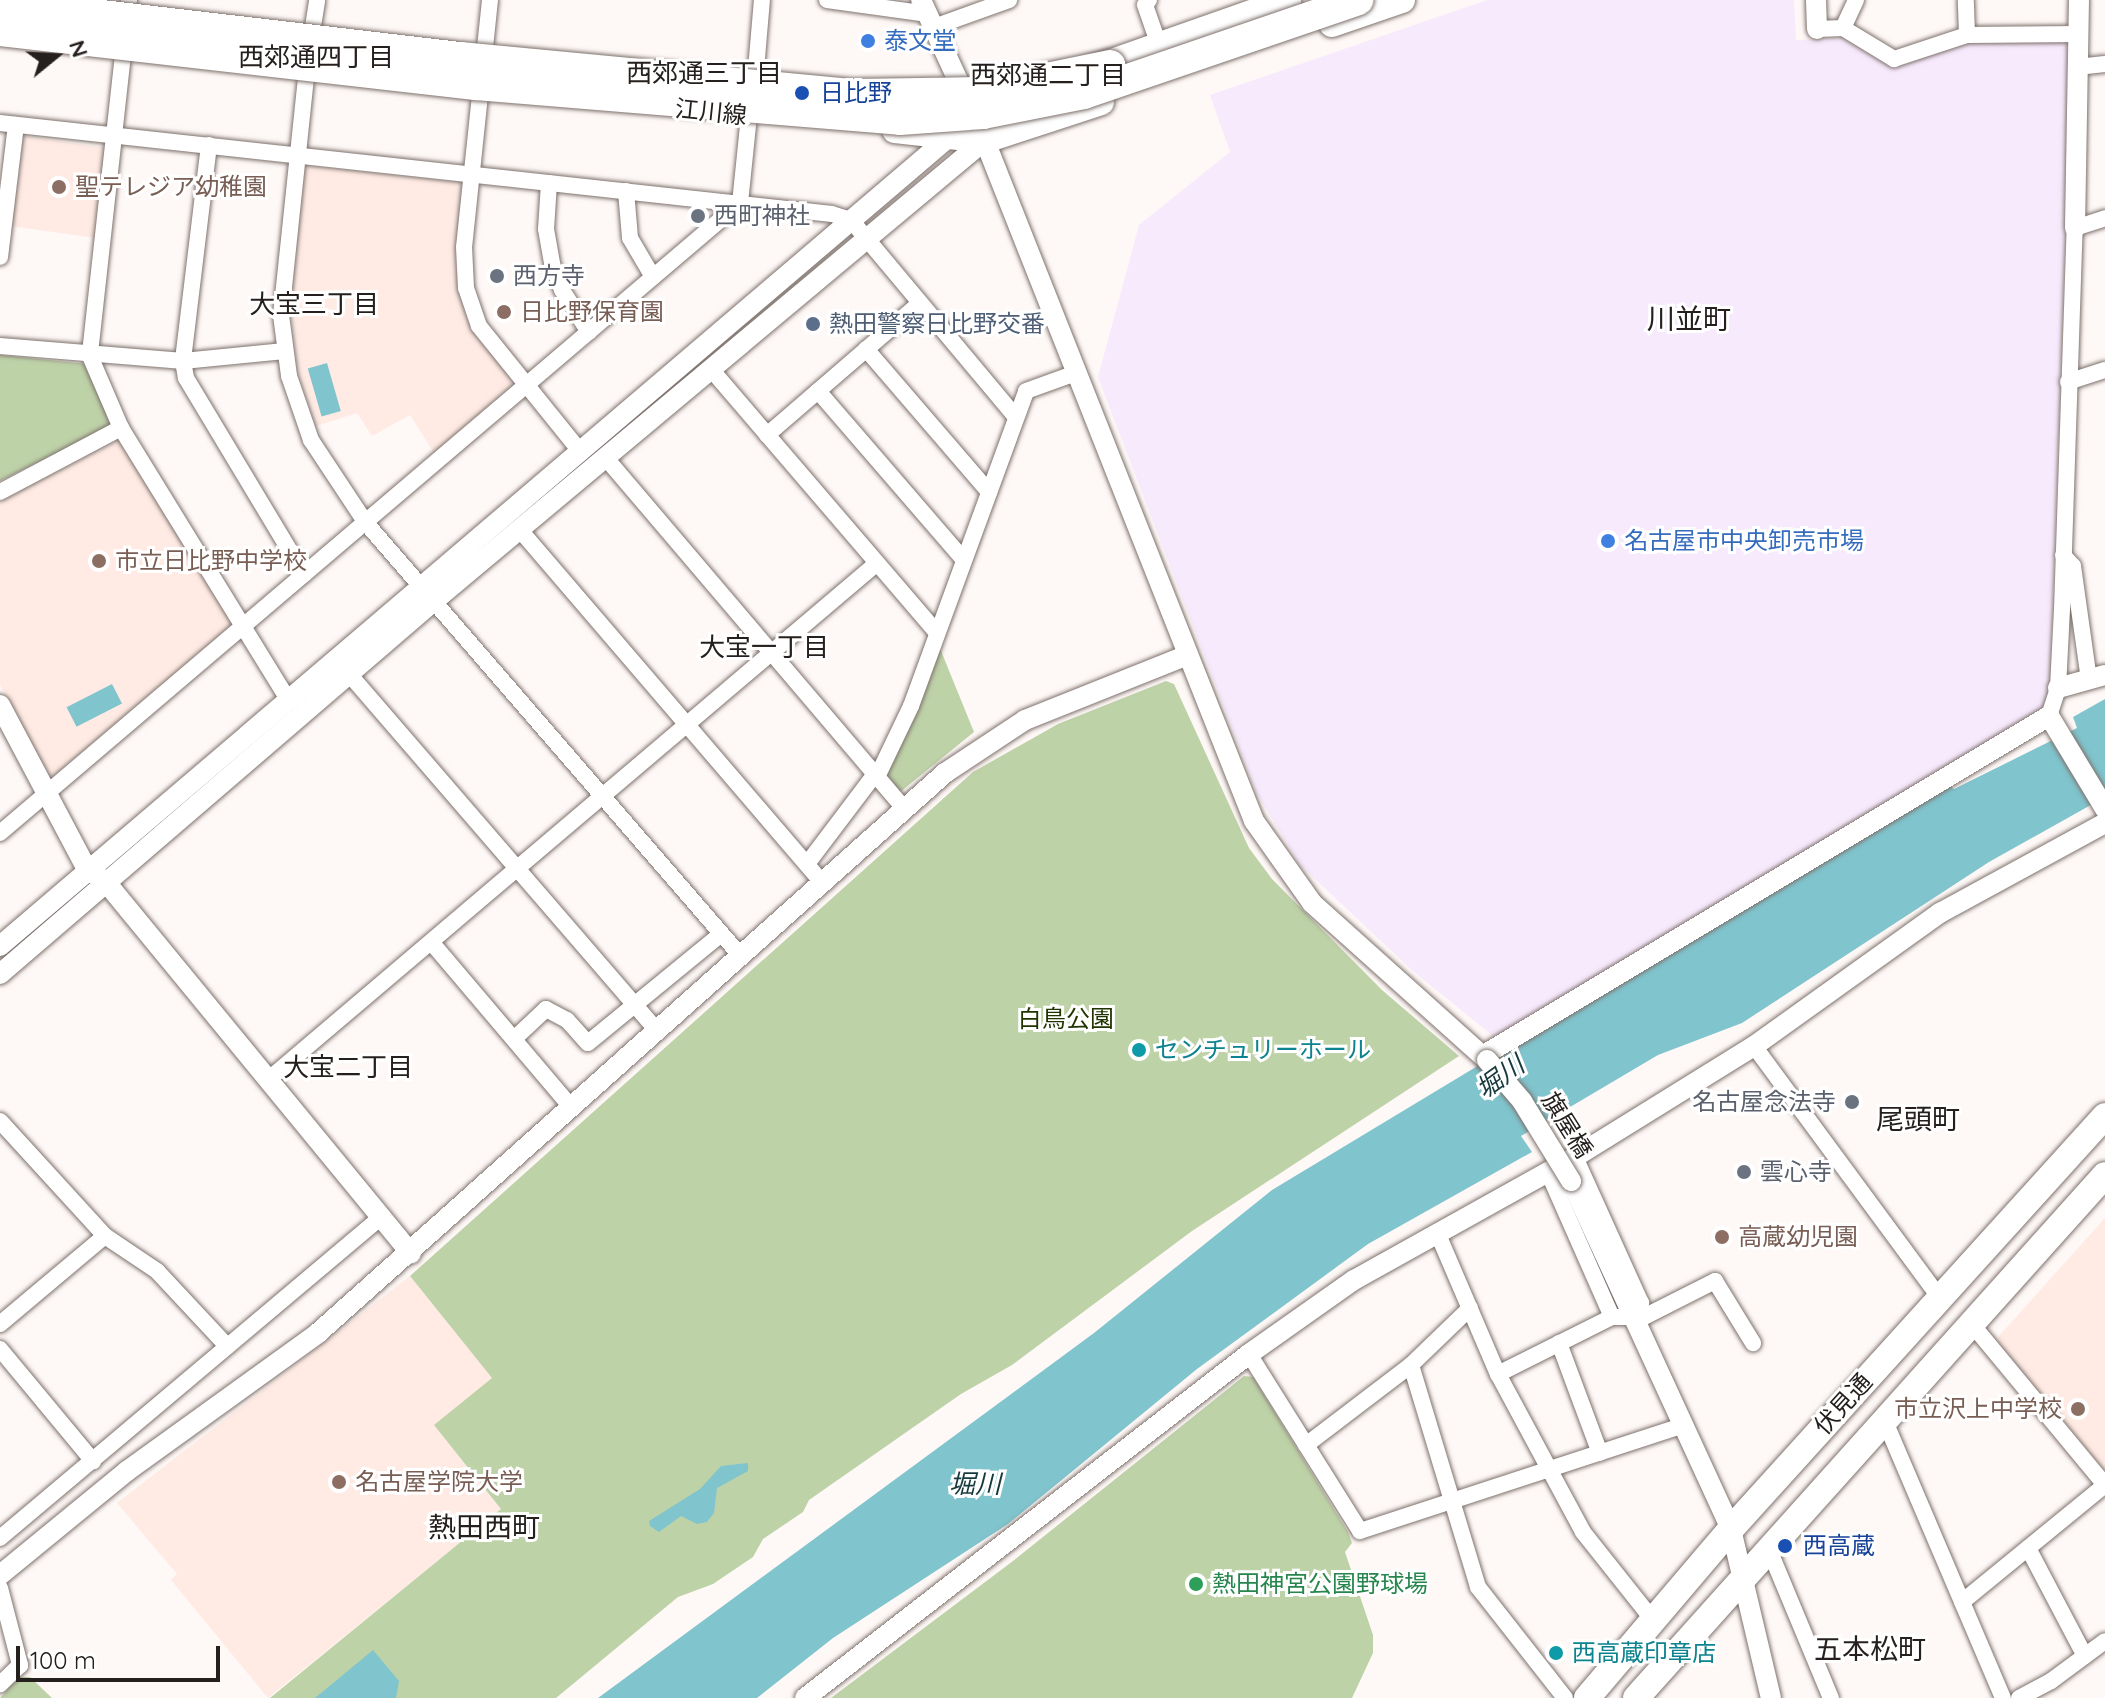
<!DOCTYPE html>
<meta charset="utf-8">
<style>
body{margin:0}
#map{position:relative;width:2105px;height:1698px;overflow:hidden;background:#fef8f6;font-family:Quicksand,"Noto Sans JP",sans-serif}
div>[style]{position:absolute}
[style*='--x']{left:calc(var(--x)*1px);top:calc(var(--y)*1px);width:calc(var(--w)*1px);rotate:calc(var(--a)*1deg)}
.commercial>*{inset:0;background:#f8eafd}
.education>*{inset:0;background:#ffebe4;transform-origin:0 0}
.green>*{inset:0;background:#bed2a8}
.water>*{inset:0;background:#80c4cd;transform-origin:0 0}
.roads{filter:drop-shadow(0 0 2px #7d716c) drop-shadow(0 0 2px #7d716c)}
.minor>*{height:16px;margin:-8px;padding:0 8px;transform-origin:8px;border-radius:8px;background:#fff}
.tertiary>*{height:20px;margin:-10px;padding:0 10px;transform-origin:10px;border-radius:10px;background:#fff}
.primary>*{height:26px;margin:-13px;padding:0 13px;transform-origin:13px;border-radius:13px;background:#fff}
.trunk>*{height:26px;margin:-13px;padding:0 13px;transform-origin:13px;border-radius:13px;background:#fff}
.bridges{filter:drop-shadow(0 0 2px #7d716c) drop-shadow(0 0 2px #7d716c)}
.tertiary-bridge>*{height:20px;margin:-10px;padding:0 10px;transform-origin:10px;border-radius:10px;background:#fff}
.motorway-bridge>*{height:30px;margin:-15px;padding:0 15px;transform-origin:15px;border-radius:15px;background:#fff}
.dots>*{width:22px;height:22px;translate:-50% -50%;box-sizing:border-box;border:4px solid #fff;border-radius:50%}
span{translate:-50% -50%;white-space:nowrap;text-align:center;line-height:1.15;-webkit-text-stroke:6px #fff;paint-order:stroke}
.shop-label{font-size:24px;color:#366cbe}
.left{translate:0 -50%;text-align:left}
.transit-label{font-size:24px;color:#164399}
.street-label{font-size:24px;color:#25201e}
.education-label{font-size:24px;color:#785e54}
.right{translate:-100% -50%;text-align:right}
.worship-label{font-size:24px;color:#5b616d}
.service-label{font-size:24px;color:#4e5e75}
.park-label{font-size:24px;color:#203400}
.culture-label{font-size:24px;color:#0d838f}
.leisure-label{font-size:24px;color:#27864d}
.neighbourhood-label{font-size:26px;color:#25201e}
.water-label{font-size:26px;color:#17393d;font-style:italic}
.quarter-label{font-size:28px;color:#25201e}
.north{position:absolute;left:16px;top:16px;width:80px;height:80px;-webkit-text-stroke:6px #fff;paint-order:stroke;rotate:72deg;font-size:22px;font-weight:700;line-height:32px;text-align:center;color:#25201e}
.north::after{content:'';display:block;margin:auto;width:28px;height:36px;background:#25201e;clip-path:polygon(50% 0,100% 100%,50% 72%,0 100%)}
.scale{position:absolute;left:16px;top:1646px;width:204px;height:36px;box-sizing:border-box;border:4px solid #25201e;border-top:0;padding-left:10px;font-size:24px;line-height:28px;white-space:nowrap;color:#25201e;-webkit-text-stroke:6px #fff;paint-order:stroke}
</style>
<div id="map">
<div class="commercial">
<div style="clip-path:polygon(1487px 0,1794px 0,1796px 40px,1846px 38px,1893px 66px,1963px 40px,2067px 40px,2072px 46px,2049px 706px,1498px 1040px,1414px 972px,1300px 865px,1257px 794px,1098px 377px,1139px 225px,1230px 152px,1210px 95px)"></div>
</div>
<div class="education">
<div style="left:23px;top:136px;width:86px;height:91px;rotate:8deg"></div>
<div style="clip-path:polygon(309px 166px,459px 182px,462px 188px,456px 267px,462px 303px,476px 335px,511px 379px,511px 387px,434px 453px,410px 415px,372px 436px,357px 413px,316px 426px,298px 372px,291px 313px,304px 169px)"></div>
<div style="clip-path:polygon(122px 439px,235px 622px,55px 776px,48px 774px,0 685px,0 501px)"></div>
<div style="clip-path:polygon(2105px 1218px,2105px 1473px,1998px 1344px,1998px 1337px)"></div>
<div style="clip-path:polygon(410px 1276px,560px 1462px,268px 1698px,171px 1580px,177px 1574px,117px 1503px)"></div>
</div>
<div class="green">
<div style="clip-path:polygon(0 355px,88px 364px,114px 424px,0 481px)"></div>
<div style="clip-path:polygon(939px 646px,974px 732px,899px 793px,883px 775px)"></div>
<div style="clip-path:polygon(1166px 681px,1174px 684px,1249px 848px,1272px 879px,1382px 990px,1459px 1056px,1192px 1231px,1012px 1365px,961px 1394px,809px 1500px,803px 1512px,763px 1539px,753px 1557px,713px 1584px,678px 1597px,556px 1698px,270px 1698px,501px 1509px,434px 1425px,492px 1378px,410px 1276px,973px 772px,1058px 724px)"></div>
<div style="clip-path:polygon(1244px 1376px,1253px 1377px,1348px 1532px,1352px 1543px,1345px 1552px,1373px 1635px,1373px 1653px,1352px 1698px,831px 1698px,1013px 1561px)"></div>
<div style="clip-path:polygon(18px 1677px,30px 1677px,52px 1698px,0 1698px)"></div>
</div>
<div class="water">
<div style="left:327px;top:363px;width:50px;height:20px;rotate:74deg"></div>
<div style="left:112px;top:684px;width:22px;height:51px;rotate:63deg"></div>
<div style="clip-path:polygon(2105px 699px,2105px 797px,1989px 862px,1742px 1023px,1658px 1055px,1521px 1136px,1532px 1152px,1368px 1244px,1197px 1369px,1008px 1524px,833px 1638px,757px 1698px,598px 1698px,1094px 1333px,1272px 1190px,1947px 783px,1954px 789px,2077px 728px,2073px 717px)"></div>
<div style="clip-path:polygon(748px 1463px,748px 1471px,717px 1488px,714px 1513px,707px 1522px,697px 1524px,681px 1516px,659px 1532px,650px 1526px,649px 1521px,700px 1489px,721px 1466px)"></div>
<div style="clip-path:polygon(373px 1650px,399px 1681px,396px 1698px,315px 1698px)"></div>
</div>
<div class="roads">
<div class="minor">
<div style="--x:129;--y:0;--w:358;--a:96.3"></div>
<div style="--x:90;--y:356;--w:78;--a:66.7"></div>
<div style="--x:121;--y:428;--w:318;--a:58.4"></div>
<div style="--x:490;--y:0;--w:248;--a:96"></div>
<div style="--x:464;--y:247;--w:41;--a:87.2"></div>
<div style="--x:466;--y:288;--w:40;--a:71.1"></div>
<div style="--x:479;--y:326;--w:161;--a:51.1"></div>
<div style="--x:827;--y:0;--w:102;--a:7.9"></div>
<div style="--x:1149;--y:0;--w:6;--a:129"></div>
<div style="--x:1145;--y:5;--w:46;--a:70.8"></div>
<div style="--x:934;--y:27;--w:80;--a:-19.8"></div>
<div style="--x:1843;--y:28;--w:31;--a:-65"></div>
<div style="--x:1817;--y:29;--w:26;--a:-2"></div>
<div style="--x:1843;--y:28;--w:60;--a:31.3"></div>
<div style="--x:1894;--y:59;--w:77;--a:-18.2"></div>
<div style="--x:1967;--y:35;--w:35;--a:-92"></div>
<div style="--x:312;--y:33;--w:33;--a:-81"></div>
<div style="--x:1967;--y:35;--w:111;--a:-0.5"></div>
<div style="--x:2077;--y:67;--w:28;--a:-6"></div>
<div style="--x:307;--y:68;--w:248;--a:96"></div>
<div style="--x:281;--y:315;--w:62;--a:82.5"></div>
<div style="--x:289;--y:376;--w:68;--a:71"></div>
<div style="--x:311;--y:440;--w:100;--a:56.5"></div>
<div style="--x:366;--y:523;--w:571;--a:49.12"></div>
<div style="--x:755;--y:81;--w:81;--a:-85.1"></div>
<div style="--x:0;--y:123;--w:837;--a:6.24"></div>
<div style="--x:832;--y:214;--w:20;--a:18"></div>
<div style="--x:851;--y:220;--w:257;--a:50.1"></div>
<div style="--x:209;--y:145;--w:218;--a:96.9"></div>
<div style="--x:183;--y:361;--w:17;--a:80"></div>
<div style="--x:186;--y:378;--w:229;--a:59"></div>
<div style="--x:549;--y:183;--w:46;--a:93.7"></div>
<div style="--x:546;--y:229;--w:36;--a:80"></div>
<div style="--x:552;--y:264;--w:28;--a:69"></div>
<div style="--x:562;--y:290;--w:50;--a:57.3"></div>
<div style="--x:626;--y:191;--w:47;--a:85.1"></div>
<div style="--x:630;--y:238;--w:45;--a:59.5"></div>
<div style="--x:0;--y:257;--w:133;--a:-83.1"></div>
<div style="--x:0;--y:346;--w:184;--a:4.7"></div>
<div style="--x:183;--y:361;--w:102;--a:-5.6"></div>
<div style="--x:866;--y:349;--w:189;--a:49.3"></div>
<div style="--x:710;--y:368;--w:349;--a:49.4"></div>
<div style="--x:2068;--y:382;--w:39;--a:-18"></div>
<div style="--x:818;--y:391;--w:223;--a:49.2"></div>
<div style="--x:767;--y:435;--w:202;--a:-40.8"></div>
<div style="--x:605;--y:457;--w:462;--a:49.6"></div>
<div style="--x:0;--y:492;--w:137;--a:-27.9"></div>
<div style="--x:520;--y:530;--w:465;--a:49.4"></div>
<div style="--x:2063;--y:555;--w:15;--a:48"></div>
<div style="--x:2073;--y:566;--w:115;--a:82"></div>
<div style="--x:350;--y:675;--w:470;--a:49.2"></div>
<div style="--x:2049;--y:716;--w:29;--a:-72"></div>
<div style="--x:2058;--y:688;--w:78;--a:-87.1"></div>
<div style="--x:2062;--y:610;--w:382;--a:-88.1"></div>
<div style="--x:2075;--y:228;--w:32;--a:-18"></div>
<div style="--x:877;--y:777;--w:79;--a:-64.4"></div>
<div style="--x:911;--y:706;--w:335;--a:-69.9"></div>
<div style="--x:1026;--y:391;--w:53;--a:-19.8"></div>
<div style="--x:0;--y:833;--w:972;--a:-40.41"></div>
<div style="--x:740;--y:203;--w:87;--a:-84.1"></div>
<div style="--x:807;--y:864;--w:113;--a:-52.9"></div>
<div style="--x:432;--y:943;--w:215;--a:49.7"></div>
<div style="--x:514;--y:1039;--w:44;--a:-43.2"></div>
<div style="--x:546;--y:1009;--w:24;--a:28"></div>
<div style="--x:567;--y:1020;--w:31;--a:48"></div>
<div style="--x:588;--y:1043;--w:172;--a:-39.3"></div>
<div style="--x:1754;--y:1046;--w:312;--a:53.6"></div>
<div style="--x:269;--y:1079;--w:797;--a:-40.32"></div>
<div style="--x:0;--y:1121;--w:156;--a:47.6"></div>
<div style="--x:105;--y:1236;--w:63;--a:33.9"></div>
<div style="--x:157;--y:1271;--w:103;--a:47"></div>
<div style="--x:1548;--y:1172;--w:158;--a:66.2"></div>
<div style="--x:1437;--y:1232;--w:155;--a:66.8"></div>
<div style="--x:1498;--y:1374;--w:179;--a:61.7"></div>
<div style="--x:1583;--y:1532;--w:112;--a:51.5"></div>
<div style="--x:1634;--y:1322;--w:91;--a:-26.8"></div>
<div style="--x:1715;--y:1281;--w:73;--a:58.5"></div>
<div style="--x:1971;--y:1323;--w:210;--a:50.4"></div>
<div style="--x:0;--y:1324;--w:137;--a:-40"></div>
<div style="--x:1559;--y:1343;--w:117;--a:69.6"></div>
<div style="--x:0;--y:1349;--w:146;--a:50.3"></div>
<div style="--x:1249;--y:1354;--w:209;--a:57.9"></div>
<div style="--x:1360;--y:1531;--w:338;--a:-18.1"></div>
<div style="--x:1411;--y:1365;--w:232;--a:73.2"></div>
<div style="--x:1478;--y:1587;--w:141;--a:51.9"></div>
<div style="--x:1498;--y:1374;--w:127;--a:-26.6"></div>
<div style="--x:1612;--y:1317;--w:20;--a:0"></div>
<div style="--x:1632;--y:1317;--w:17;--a:-57"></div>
<div style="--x:1641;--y:1303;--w:160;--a:-114.3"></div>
<div style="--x:1884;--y:1419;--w:303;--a:66.9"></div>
<div style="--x:1306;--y:1445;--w:132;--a:-37.3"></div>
<div style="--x:1411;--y:1365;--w:82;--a:-44"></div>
<div style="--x:0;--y:1538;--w:500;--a:-40.1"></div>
<div style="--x:1768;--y:1547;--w:164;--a:67.4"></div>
<div style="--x:2028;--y:1548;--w:122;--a:62.2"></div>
<div style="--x:0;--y:1588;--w:80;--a:75.4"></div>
<div style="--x:20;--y:1665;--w:28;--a:136"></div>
<div style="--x:1962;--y:1602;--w:185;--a:-39.3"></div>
<div style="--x:2019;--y:1698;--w:36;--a:-28"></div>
<div style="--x:2051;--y:1681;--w:67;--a:-36.5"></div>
</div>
<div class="tertiary">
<div style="--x:921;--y:0;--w:112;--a:65.3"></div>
<div style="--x:1816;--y:0;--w:29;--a:88"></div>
<div style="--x:981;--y:131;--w:742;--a:68.41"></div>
<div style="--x:1254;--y:821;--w:100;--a:54.7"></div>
<div style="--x:1312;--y:903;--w:235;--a:41.9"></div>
<div style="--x:2075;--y:228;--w:228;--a:-89"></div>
<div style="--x:2058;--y:688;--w:49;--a:-15.5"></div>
<div style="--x:0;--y:705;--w:186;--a:62.1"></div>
<div style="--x:87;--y:869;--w:22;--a:34"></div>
<div style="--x:105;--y:881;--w:482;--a:50.6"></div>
<div style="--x:0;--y:946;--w:1256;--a:-40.45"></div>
<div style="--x:0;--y:974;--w:574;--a:-40.69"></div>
<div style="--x:435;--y:600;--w:717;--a:-39.91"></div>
<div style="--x:1484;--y:1055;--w:659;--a:-30.96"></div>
<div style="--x:2049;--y:716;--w:109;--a:58.9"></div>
<div style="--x:1571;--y:1181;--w:383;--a:65.3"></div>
<div style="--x:1731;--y:1529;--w:174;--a:76.7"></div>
<div style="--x:0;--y:1575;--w:164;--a:-39.3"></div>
<div style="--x:127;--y:1471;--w:236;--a:-35.8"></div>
<div style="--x:318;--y:1333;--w:841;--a:-41.77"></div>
<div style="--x:945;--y:773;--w:96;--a:-33.5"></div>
<div style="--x:1025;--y:720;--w:172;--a:-21.8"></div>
<div style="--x:805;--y:1698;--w:562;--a:-37.77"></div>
<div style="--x:1249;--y:1354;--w:128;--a:-35.2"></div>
<div style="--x:1354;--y:1280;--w:253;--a:-29.1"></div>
<div style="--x:1575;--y:1157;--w:211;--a:-31.8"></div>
<div style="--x:1754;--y:1046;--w:229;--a:-35.6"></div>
<div style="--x:1940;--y:913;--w:188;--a:-28.6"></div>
</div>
<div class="primary">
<div style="--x:1332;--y:24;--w:74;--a:-18.9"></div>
<div style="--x:1092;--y:69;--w:208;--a:-19.4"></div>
<div style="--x:895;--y:130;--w:91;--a:6.3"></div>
<div style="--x:985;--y:140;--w:122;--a:-18.1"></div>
</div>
<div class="trunk">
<div style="--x:1587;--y:1698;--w:222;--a:-49.6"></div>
<div style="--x:1731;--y:1529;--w:557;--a:-47.84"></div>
<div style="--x:1636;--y:1698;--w:702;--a:-48.12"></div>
</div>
</div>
<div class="bridges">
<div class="tertiary-bridge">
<div style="--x:1487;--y:1060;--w:54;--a:49.5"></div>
<div style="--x:1522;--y:1101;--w:94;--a:58.5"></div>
</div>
<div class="motorway-bridge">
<div style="--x:0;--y:3;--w:463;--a:6.7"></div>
<div style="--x:460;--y:57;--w:395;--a:5.4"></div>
<div style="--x:853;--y:94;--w:126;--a:-0.9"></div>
<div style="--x:979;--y:92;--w:134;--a:-11.6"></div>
<div style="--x:0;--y:31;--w:479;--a:6.5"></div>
<div style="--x:476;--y:85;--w:425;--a:4.7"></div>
<div style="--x:900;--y:120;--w:83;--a:-4.1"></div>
<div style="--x:983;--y:114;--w:103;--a:-11.2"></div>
<div style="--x:1084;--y:94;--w:290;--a:-18.9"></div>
</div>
</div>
<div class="dots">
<div style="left:868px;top:41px;background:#3f7fe0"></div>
<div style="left:802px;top:93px;background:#1a4fb4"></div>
<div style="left:59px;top:187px;background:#8d6e63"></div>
<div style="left:698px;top:216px;background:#6b7280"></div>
<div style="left:497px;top:276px;background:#6b7280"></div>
<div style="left:504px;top:312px;background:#8d6e63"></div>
<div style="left:813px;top:324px;background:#5c6f8a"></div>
<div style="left:1608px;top:541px;background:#3f7fe0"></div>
<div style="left:99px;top:561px;background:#8d6e63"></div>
<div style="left:1139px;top:1050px;background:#0f9aa8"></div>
<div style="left:1852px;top:1102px;background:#6b7280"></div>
<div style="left:1744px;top:1172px;background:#6b7280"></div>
<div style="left:1722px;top:1237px;background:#8d6e63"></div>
<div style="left:2078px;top:1409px;background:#8d6e63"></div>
<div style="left:339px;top:1482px;background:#8d6e63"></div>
<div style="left:1785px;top:1546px;background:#1a4fb4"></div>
<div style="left:1196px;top:1584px;background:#2e9e5b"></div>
<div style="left:1556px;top:1653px;background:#0f9aa8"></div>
</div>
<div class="shop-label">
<span class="left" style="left:884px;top:41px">泰文堂</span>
<span class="left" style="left:1624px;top:541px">名古屋市中央卸売市場</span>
</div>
<div class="transit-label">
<span class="left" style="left:820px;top:93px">日比野</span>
<span class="left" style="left:1803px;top:1546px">西高蔵</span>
</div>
<div class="street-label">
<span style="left:711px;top:112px;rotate:6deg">江川線</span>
<span style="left:1567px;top:1125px;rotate:58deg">旗屋橋</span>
<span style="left:1843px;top:1404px;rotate:-48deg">伏見通</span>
</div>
<div class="education-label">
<span class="left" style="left:75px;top:187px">聖テレジア幼稚園</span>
<span class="left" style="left:520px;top:312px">日比野保育園</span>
<span class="left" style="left:115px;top:561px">市立日比野中学校</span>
<span class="left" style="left:1738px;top:1237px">高蔵幼児園</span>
<span class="right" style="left:2062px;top:1409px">市立沢上中学校</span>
<span class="left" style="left:355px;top:1482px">名古屋学院大学</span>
</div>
<div class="worship-label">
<span class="left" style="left:714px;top:216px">西町神社</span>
<span class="left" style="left:513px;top:276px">西方寺</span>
<span class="right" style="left:1836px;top:1102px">名古屋念法寺</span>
<span class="left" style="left:1760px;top:1172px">雲心寺</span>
</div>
<div class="service-label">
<span class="left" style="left:829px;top:324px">熱田警察日比野交番</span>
</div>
<div class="park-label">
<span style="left:1066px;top:1019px">白鳥公園</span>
</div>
<div class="culture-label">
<span class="left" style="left:1155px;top:1050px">センチュリーホール</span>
<span class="left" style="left:1572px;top:1653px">西高蔵印章店</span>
</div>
<div class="leisure-label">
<span class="left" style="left:1212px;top:1584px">熱田神宮公園野球場</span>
</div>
<div class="neighbourhood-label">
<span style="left:316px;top:57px">西郊通四丁目</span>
<span style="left:704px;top:73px">西郊通三丁目</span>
<span style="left:1048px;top:75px">西郊通二丁目</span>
<span style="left:314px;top:304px">大宝三丁目</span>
<span style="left:764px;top:647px">大宝一丁目</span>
<span style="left:348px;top:1067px">大宝二丁目</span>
</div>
<div class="water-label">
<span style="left:1500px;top:1077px;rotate:-36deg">堀川</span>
<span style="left:975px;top:1484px">堀川</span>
</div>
<div class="quarter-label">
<span style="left:1689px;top:319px">川並町</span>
<span style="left:1918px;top:1119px">尾頭町</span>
<span style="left:484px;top:1527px">熱田西町</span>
<span style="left:1870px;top:1649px">五本松町</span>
</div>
<div class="north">N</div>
<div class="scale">100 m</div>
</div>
